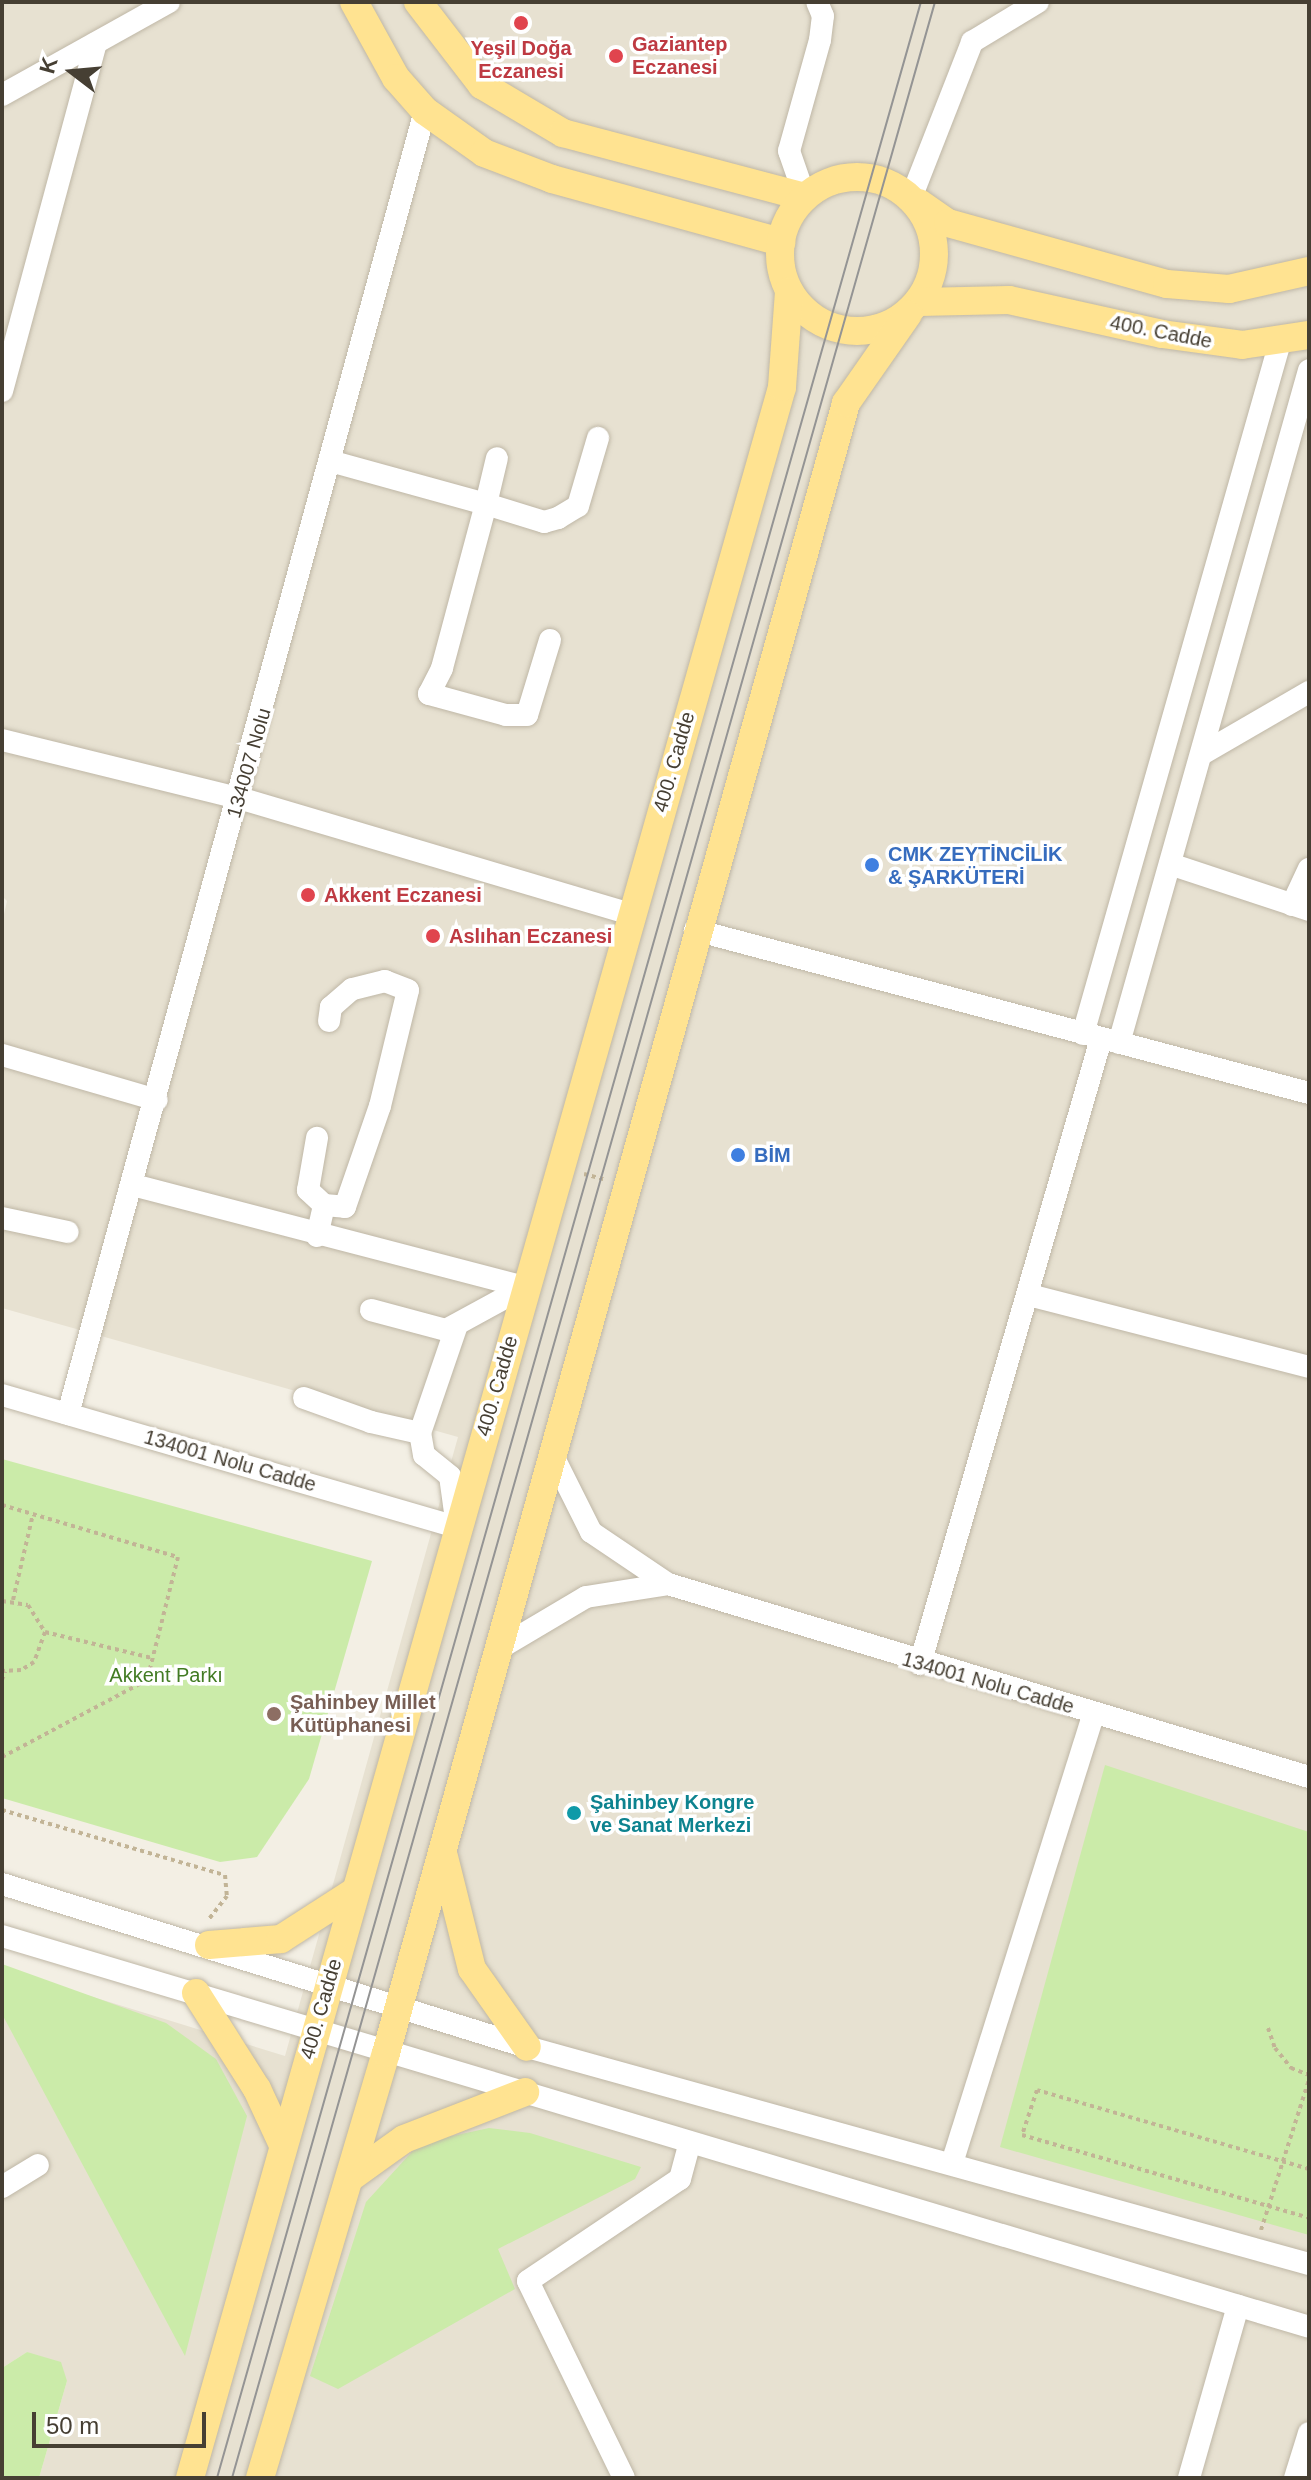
<!DOCTYPE html>
<meta charset="utf-8">
<style>
body{margin:0}
#map{position:relative;width:1311px;height:2480px;overflow:hidden;background:#f3efe4;font-family:Arial,sans-serif}
div>[style]{position:absolute}
[style*='--x']{left:calc(var(--x)*1px);top:calc(var(--y)*1px);width:calc(var(--w)*1px);rotate:calc(var(--a)*1deg)}
.residential>*{inset:0;background:#e7e1d1}
.green>*{inset:0;background:#cbeba9}
.path>*{height:4px;margin-top:-2px;transform-origin:0;background:repeating-linear-gradient(90deg,#c2b496 0 4px,transparent 0 8px)}
.roads{filter:drop-shadow(0 0 2px #bfb7a6) drop-shadow(0 0 2px #bfb7a6)}
.minor>*{height:22px;margin:-11px;padding:0 11px;transform-origin:11px;border-radius:11px;background:#fff}
.major>*{height:28px;margin:-14px;padding:0 14px;transform-origin:14px;border-radius:14px;background:#ffe391}
.major>.ring{margin:-14px;padding:0;box-sizing:content-box;background:none;border:28px solid #ffe391;border-radius:50%}
.tram>*{height:2px;margin:-1px;padding:0 1px;transform-origin:1px;border-radius:1px;background:#949494}
.dots>*{width:22px;height:22px;translate:-50% -50%;box-sizing:border-box;border:4px solid #fff;border-radius:50%}
span{translate:-50% -50%;white-space:nowrap;text-align:center;line-height:1.15;-webkit-text-stroke:7px #fff;paint-order:stroke}
.health-label{font-size:20px;color:#be3a42;font-weight:700}
.left{translate:0 -50%;text-align:left}
.street-label{font-size:20px;color:#463f33}
.shop-label{font-size:20px;color:#366cbe;font-weight:700}
.park-label{font-size:20px;color:#427b23}
.education-label{font-size:20px;color:#785e54;font-weight:700}
.culture-label{font-size:20px;color:#0d838f;font-weight:700}
.frame{position:absolute;inset:0;border:4px solid #463f33;pointer-events:none}
.north{position:absolute;left:32px;top:32px;width:80px;height:80px;-webkit-text-stroke:6px #fff;paint-order:stroke;rotate:286deg;font-size:22px;font-weight:700;line-height:32px;text-align:center;color:#463f33}
.north::after{content:'';display:block;margin:auto;width:28px;height:36px;background:#463f33;clip-path:polygon(50% 0,100% 100%,50% 72%,0 100%)}
.scale{position:absolute;left:32px;top:2412px;width:174px;height:36px;box-sizing:border-box;border:4px solid #463f33;border-top:0;padding-left:10px;font-size:24px;line-height:28px;white-space:nowrap;color:#463f33;-webkit-text-stroke:6px #fff;paint-order:stroke}
</style>
<div id="map">
<div class="residential">
<div style="clip-path:polygon(2px 2px,1309px 2px,1309px 2478px,39px 2478px,67px 2381px,27px 2352px,2px 2368px,2px 1969px,285px 2056px,458px 1437px,2px 1308px,2px 923px,7px 901px,2px 896px)"></div>
</div>
<div class="green">
<div style="clip-path:polygon(2px 1459px,372px 1561px,309px 1779px,257px 1857px,220px 1862px,2px 1798px)"></div>
<div style="clip-path:polygon(1105px 1765px,1309px 1832px,1309px 2235px,1000px 2147px)"></div>
<div style="clip-path:polygon(2px 1964px,166px 2023px,216px 2059px,247px 2116px,185px 2356px,2px 2014px)"></div>
<div style="clip-path:polygon(489px 2128px,530px 2133px,641px 2167px,635px 2179px,498px 2249px,515px 2289px,338px 2389px,310px 2376px,366px 2202px,420px 2143px)"></div>
<div style="clip-path:polygon(27px 2352px,61px 2362px,67px 2381px,39px 2478px,2px 2478px,2px 2368px)"></div>
</div>
<div class="path">
<div style="--x:584;--y:1174;--w:20;--a:15"></div>
<div style="--x:2;--y:1505;--w:184;--a:16.5"></div>
<div style="--x:178;--y:1557;--w:127;--a:104.1"></div>
<div style="--x:147;--y:1680;--w:164;--a:152"></div>
<div style="--x:13;--y:1600;--w:88;--a:-76.9"></div>
<div style="--x:2;--y:1601;--w:26;--a:9"></div>
<div style="--x:28;--y:1605;--w:32;--a:58"></div>
<div style="--x:45;--y:1632;--w:32;--a:110"></div>
<div style="--x:34;--y:1662;--w:15;--a:148"></div>
<div style="--x:21;--y:1670;--w:19;--a:177"></div>
<div style="--x:45;--y:1632;--w:110;--a:13.7"></div>
<div style="--x:2;--y:1680;--w:9;--a:-69"></div>
<div style="--x:2;--y:1810;--w:232;--a:16.3"></div>
<div style="--x:225;--y:1875;--w:21;--a:85"></div>
<div style="--x:227;--y:1896;--w:29;--a:128"></div>
<div style="--x:1268;--y:2028;--w:21;--a:71"></div>
<div style="--x:1275;--y:2048;--w:26;--a:51"></div>
<div style="--x:1291;--y:2068;--w:19;--a:21"></div>
<div style="--x:1309;--y:2169;--w:283;--a:-163.8"></div>
<div style="--x:1037;--y:2090;--w:47;--a:108.4"></div>
<div style="--x:1022;--y:2135;--w:299;--a:16.1"></div>
<div style="--x:1261;--y:2230;--w:157;--a:-72.3"></div>
</div>
<div class="roads">
<div class="minor">
<div style="--x:2;--y:95;--w:191;--a:-29.1"></div>
<div style="--x:805;--y:197;--w:49;--a:-109.2"></div>
<div style="--x:789;--y:151;--w:115;--a:-74.4"></div>
<div style="--x:820;--y:40;--w:24;--a:-83"></div>
<div style="--x:823;--y:16;--w:15;--a:-113"></div>
<div style="--x:911;--y:198;--w:168;--a:-68.6"></div>
<div style="--x:972;--y:42;--w:77;--a:-31.2"></div>
<div style="--x:2;--y:391;--w:360;--a:-74.9"></div>
<div style="--x:330;--y:461;--w:162;--a:15.4"></div>
<div style="--x:486;--y:504;--w:47;--a:-76.6"></div>
<div style="--x:550;--y:640;--w:78;--a:107"></div>
<div style="--x:527;--y:715;--w:21;--a:180"></div>
<div style="--x:506;--y:715;--w:80;--a:-164.7"></div>
<div style="--x:429;--y:694;--w:29;--a:-63"></div>
<div style="--x:442;--y:668;--w:170;--a:-75"></div>
<div style="--x:486;--y:504;--w:61;--a:17.2"></div>
<div style="--x:544;--y:522;--w:15;--a:-16"></div>
<div style="--x:558;--y:518;--w:23;--a:-31"></div>
<div style="--x:578;--y:506;--w:71;--a:-73.6"></div>
<div style="--x:2;--y:740;--w:244;--a:13.8"></div>
<div style="--x:239;--y:798;--w:408;--a:16.5"></div>
<div style="--x:1202;--y:754;--w:124;--a:-30.1"></div>
<div style="--x:1170;--y:864;--w:146;--a:18.3"></div>
<div style="--x:1292;--y:905;--w:40;--a:-65"></div>
<div style="--x:695;--y:930;--w:635;--a:14.87"></div>
<div style="--x:1083;--y:1034;--w:719;--a:-74.11"></div>
<div style="--x:1119;--y:1043;--w:699;--a:-74.23"></div>
<div style="--x:2;--y:1055;--w:161;--a:16.2"></div>
<div style="--x:133;--y:1185;--w:405;--a:14.6"></div>
<div style="--x:324;--y:1205;--w:21;--a:5"></div>
<div style="--x:345;--y:1207;--w:107;--a:-70.9"></div>
<div style="--x:380;--y:1106;--w:119;--a:-76.4"></div>
<div style="--x:408;--y:990;--w:25;--a:-159"></div>
<div style="--x:385;--y:981;--w:34;--a:166"></div>
<div style="--x:352;--y:989;--w:28;--a:139"></div>
<div style="--x:331;--y:1007;--w:14;--a:98"></div>
<div style="--x:2;--y:1218;--w:67;--a:12"></div>
<div style="--x:317;--y:1236;--w:32;--a:-77"></div>
<div style="--x:324;--y:1205;--w:22;--a:-137"></div>
<div style="--x:308;--y:1190;--w:53;--a:-80.2"></div>
<div style="--x:1029;--y:1295;--w:289;--a:14.4"></div>
<div style="--x:371;--y:1310;--w:78;--a:14.9"></div>
<div style="--x:446;--y:1330;--w:90;--a:-28.6"></div>
<div style="--x:2;--y:1395;--w:474;--a:16.2"></div>
<div style="--x:457;--y:1527;--w:51;--a:-97.8"></div>
<div style="--x:450;--y:1476;--w:33;--a:-141"></div>
<div style="--x:424;--y:1455;--w:22;--a:-100"></div>
<div style="--x:304;--y:1398;--w:71;--a:19.7"></div>
<div style="--x:371;--y:1422;--w:50;--a:12.7"></div>
<div style="--x:420;--y:1433;--w:114;--a:-71.1"></div>
<div style="--x:68;--y:1414;--w:1351;--a:-74.68"></div>
<div style="--x:552;--y:1454;--w:87;--a:63.4"></div>
<div style="--x:591;--y:1532;--w:93;--a:34"></div>
<div style="--x:668;--y:1584;--w:669;--a:16.76"></div>
<div style="--x:500;--y:1648;--w:100;--a:-30.7"></div>
<div style="--x:586;--y:1597;--w:83;--a:-9"></div>
<div style="--x:920;--y:1664;--w:651;--a:-73.85"></div>
<div style="--x:2;--y:1884;--w:550;--a:17.25"></div>
<div style="--x:527;--y:2047;--w:812;--a:15.51"></div>
<div style="--x:2;--y:1936;--w:1364;--a:16.65"></div>
<div style="--x:952;--y:2163;--w:471;--a:-72.5"></div>
<div style="--x:2;--y:2187;--w:42;--a:-31.4"></div>
<div style="--x:624;--y:2478;--w:219;--a:-116"></div>
<div style="--x:528;--y:2281;--w:183;--a:-33.9"></div>
<div style="--x:680;--y:2179;--w:38;--a:-75"></div>
<div style="--x:1189;--y:2478;--w:179;--a:-74.1"></div>
<div style="--x:1295;--y:2478;--w:47;--a:-72.7"></div>
</div>
<div class="major">
<div style="--x:354;--y:2;--w:87;--a:61.1"></div>
<div style="--x:396;--y:78;--w:44;--a:48.7"></div>
<div style="--x:425;--y:111;--w:72;--a:35.4"></div>
<div style="--x:484;--y:153;--w:73;--a:20.9"></div>
<div style="--x:552;--y:179;--w:238;--a:15.4"></div>
<div style="--x:418;--y:2;--w:105;--a:52.4"></div>
<div style="--x:482;--y:85;--w:94;--a:30.7"></div>
<div style="--x:563;--y:133;--w:250;--a:14.8"></div>
<div class="ring" style="left:780px;top:177px;width:126px;height:126px"></div>
<div style="--x:919;--y:203;--w:35;--a:35"></div>
<div style="--x:948;--y:223;--w:227;--a:15.6"></div>
<div style="--x:1167;--y:284;--w:62;--a:4.6"></div>
<div style="--x:1229;--y:289;--w:82;--a:-12.7"></div>
<div style="--x:919;--y:302;--w:90;--a:-1.3"></div>
<div style="--x:1009;--y:300;--w:157;--a:12.5"></div>
<div style="--x:1162;--y:334;--w:81;--a:7.8"></div>
<div style="--x:1242;--y:345;--w:68;--a:-8.5"></div>
<div style="--x:444;--y:1857;--w:115;--a:76"></div>
<div style="--x:472;--y:1969;--w:95;--a:54.8"></div>
<div style="--x:209;--y:1945;--w:72;--a:-4.8"></div>
<div style="--x:281;--y:1939;--w:87;--a:-32.8"></div>
<div style="--x:196;--y:1993;--w:114;--a:57.6"></div>
<div style="--x:257;--y:2089;--w:62;--a:65.1"></div>
<div style="--x:351;--y:2177;--w:65;--a:-35.6"></div>
<div style="--x:404;--y:2139;--w:130;--a:-21.2"></div>
<div style="--x:190;--y:2478;--w:2173;--a:-74.19"></div>
<div style="--x:782;--y:387;--w:96;--a:-85.8"></div>
<div style="--x:260;--y:2478;--w:443;--a:-73.5"></div>
<div style="--x:386;--y:2053;--w:1713;--a:-74.42"></div>
<div style="--x:846;--y:403;--w:108;--a:-55.1"></div>
</div>
</div>
<div class="tram">
<div style="--x:217;--y:2478;--w:2574;--a:-74.13"></div>
<div style="--x:232;--y:2478;--w:2574;--a:-74.15"></div>
</div>
<div class="dots">
<div style="left:521px;top:23px;background:#e0444e"></div>
<div style="left:616px;top:56px;background:#e0444e"></div>
<div style="left:872px;top:865px;background:#3f7fe0"></div>
<div style="left:308px;top:895px;background:#e0444e"></div>
<div style="left:433px;top:936px;background:#e0444e"></div>
<div style="left:738px;top:1155px;background:#3f7fe0"></div>
<div style="left:274px;top:1714px;background:#8d6e63"></div>
<div style="left:574px;top:1813px;background:#0f9aa8"></div>
</div>
<div class="health-label">
<span class="left" style="left:632px;top:56px">Gaziantep<br>Eczanesi</span>
<span style="left:521px;top:60px">Yeşil Doğa<br>Eczanesi</span>
<span class="left" style="left:324px;top:895px">Akkent Eczanesi</span>
<span class="left" style="left:449px;top:936px">Aslıhan Eczanesi</span>
</div>
<div class="street-label">
<span style="left:1161px;top:332px;rotate:11deg">400. Cadde</span>
<span style="left:674px;top:762px;rotate:-74deg">400. Cadde</span>
<span style="left:249px;top:763px;rotate:-74deg">134007 Nolu</span>
<span style="left:497px;top:1386px;rotate:-74deg">400. Cadde</span>
<span style="left:230px;top:1461px;rotate:16deg">134001 Nolu Cadde</span>
<span style="left:988px;top:1683px;rotate:16deg">134001 Nolu Cadde</span>
<span style="left:321px;top:2009px;rotate:-74deg">400. Cadde</span>
</div>
<div class="shop-label">
<span class="left" style="left:888px;top:866px">CMK ZEYTİNCİLİK<br>&amp; ŞARKÜTERİ</span>
<span class="left" style="left:754px;top:1155px">BİM</span>
</div>
<div class="park-label">
<span style="left:166px;top:1675px">Akkent Parkı</span>
</div>
<div class="education-label">
<span class="left" style="left:290px;top:1714px">Şahinbey Millet<br>Kütüphanesi</span>
</div>
<div class="culture-label">
<span class="left" style="left:590px;top:1814px">Şahinbey Kongre<br>ve Sanat Merkezi</span>
</div>
<div class="frame"></div>
<div class="north">K</div>
<div class="scale">50 m</div>
</div>
